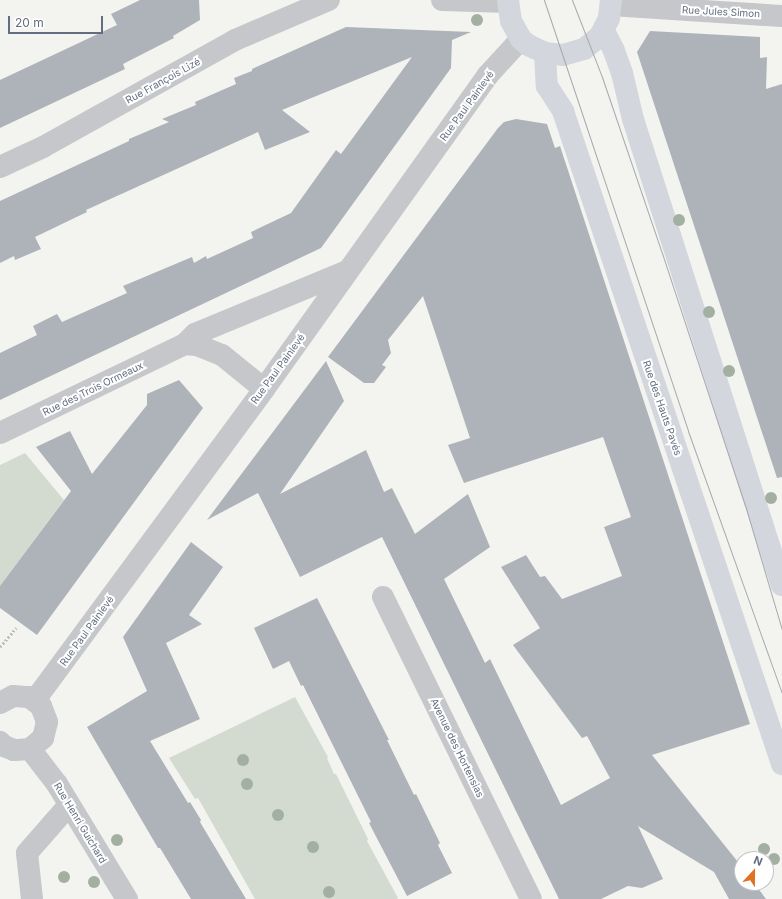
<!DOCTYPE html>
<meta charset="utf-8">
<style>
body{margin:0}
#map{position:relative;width:782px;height:899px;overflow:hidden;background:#f3f4ef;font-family:Inter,sans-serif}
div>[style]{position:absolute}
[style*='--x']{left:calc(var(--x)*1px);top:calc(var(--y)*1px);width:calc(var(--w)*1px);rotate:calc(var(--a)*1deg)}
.green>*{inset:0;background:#d3dbd0}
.building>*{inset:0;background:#aeb3b9}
.path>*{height:2.5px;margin-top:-1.25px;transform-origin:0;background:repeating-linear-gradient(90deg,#bcbdbf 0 2px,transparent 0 4px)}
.street>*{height:22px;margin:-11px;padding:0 11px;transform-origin:11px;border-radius:11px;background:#c5c7cb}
.secondary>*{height:22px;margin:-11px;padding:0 11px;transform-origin:11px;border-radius:11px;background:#d3d6dc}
.tram>*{height:1px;margin:-0.5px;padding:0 0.5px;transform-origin:0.5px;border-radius:0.5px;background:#a5a8ae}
.trees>*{width:12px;height:12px;margin:-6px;border-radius:50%;background:#a3b0a1}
span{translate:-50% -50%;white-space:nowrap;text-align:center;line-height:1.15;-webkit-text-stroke:4px #fff;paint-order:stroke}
.street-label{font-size:10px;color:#626e80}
.north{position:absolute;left:734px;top:851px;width:40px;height:40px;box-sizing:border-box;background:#fff;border:1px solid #c0c5cc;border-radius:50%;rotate:22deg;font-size:11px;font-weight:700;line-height:16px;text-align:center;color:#626e80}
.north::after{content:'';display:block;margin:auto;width:14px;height:18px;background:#e27021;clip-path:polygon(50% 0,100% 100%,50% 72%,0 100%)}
.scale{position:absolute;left:8px;top:16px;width:95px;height:18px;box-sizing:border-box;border:2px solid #626e80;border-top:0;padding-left:5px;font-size:12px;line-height:14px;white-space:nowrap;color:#626e80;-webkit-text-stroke:3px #fff;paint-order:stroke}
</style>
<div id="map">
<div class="green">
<div style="clip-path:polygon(25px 453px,64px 500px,0 586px,0 465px)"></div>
<div style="clip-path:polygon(295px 697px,328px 757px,327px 758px,334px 774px,336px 774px,368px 839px,367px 841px,398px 898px,397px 899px,255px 899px,198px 798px,195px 799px,169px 758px)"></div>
</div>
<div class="building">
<div style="clip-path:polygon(140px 0,199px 0,200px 20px,173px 36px,174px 38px,123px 64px,125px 69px,0 128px,0 80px,117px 25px,111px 14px)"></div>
<div style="clip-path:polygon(346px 27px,471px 32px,452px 40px,451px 68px,321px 248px,0 400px,0 353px,37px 335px,33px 326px,57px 314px,62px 322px,127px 293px,123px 286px,192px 257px,194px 263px,206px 256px,207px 259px,253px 238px,251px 232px,291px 213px,336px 150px,341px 154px,412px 57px,282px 110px,310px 132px,265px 150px,258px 132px,86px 210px,87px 212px,35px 237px,41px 249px,15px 260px,14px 256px,0 263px,0 201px,129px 141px,129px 139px,169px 122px,162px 119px,196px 105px,195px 102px,236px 84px,234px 78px,252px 71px,252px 69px)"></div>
<div style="clip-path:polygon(650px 31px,760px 37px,760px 58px,767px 57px,766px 89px,782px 84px,782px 477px,777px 478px,637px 52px)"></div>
<div style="clip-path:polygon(516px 119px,547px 124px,555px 148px,560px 146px,750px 724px,652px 755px,742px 867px,742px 883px,754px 883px,766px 899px,729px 899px,714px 872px,638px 826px,663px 879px,642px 888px,628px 886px,601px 899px,559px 899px,382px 537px,300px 577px,258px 493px,207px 520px,326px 361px,344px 401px,280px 494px,366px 450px,384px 492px,392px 488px,415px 534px,468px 494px,490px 547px,444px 579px,485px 663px,490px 659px,561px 805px,610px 778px,587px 736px,582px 738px,513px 645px,540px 628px,501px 567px,526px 555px,540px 577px,545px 576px,562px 599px,622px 576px,604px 527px,631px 517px,603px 437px,464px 483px,448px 445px,470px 438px,423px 296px,388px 340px,391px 353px,382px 365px,386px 367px,374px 383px,364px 383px,328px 357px,498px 128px,504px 122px)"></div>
<div style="clip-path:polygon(179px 380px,203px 408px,37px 635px,0 608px,0 586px,71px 491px,36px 447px,70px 431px,92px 474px,147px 405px,147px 394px)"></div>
<div style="clip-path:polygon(191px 542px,223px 567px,189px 615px,202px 624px,166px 643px,200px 719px,150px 741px,188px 803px,190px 802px,201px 820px,200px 822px,246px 899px,191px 899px,160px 848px,158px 848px,87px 727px,147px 691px,123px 637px)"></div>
<div style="clip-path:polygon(317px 598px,389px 740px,387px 740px,414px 795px,416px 794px,440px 843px,438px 845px,452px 873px,407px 896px,369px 823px,371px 822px,303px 685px,301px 686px,289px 661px,273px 669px,254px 628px)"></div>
</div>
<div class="path">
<div style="--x:0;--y:647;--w:25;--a:-50"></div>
</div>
<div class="street">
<div style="--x:442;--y:0;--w:66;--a:1.7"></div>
<div style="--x:611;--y:5;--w:171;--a:3.7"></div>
<div style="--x:0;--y:167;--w:47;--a:-24.9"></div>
<div style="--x:43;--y:147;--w:220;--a:-29.1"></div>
<div style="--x:235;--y:40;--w:102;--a:-23.1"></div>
<div style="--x:185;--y:344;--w:12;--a:5"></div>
<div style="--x:197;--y:345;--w:27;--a:22"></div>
<div style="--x:222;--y:355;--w:54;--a:39"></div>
<div style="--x:0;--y:433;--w:205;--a:-25.7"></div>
<div style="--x:185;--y:344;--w:14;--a:-45"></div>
<div style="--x:195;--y:334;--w:165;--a:-22.5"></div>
<div style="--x:383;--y:597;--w:336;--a:63.9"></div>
<div style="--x:35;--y:700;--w:386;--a:-53.6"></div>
<div style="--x:264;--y:389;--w:386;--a:-54.5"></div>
<div style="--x:488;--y:75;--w:49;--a:-47.5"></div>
<div style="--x:0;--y:703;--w:15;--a:-28"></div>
<div style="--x:13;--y:696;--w:16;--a:4"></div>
<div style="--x:29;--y:697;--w:15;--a:37"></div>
<div style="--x:41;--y:706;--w:17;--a:69"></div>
<div style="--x:47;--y:722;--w:16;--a:104"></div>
<div style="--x:43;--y:738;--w:17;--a:140"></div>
<div style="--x:30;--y:749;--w:16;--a:176"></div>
<div style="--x:14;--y:750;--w:11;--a:-158"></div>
<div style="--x:4;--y:746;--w:6;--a:-135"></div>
<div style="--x:30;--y:749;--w:44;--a:52.4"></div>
<div style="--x:57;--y:784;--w:135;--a:58.7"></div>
<div style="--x:32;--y:899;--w:46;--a:-96.2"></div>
<div style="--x:27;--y:853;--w:64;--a:-48.8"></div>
</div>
<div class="secondary">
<div style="--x:508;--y:0;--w:21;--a:82"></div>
<div style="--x:511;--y:21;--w:21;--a:61"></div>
<div style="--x:521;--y:39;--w:9;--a:41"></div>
<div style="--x:528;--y:45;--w:19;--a:25"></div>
<div style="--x:545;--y:53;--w:18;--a:6"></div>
<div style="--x:563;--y:55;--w:22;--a:-16"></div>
<div style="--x:584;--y:49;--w:21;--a:-39"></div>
<div style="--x:600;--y:36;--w:20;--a:-63"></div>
<div style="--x:609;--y:18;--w:18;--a:-84"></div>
<div style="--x:604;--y:31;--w:22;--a:63"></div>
<div style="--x:614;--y:51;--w:23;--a:70"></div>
<div style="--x:622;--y:73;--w:47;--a:76.6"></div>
<div style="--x:633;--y:119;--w:489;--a:72.3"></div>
<div style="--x:545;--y:53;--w:33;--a:87"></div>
<div style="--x:547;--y:86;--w:30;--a:57"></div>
<div style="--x:563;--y:111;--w:689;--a:71.46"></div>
</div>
<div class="tram">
<div style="--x:544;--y:0;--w:454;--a:71.5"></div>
<div style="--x:688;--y:431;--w:279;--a:70.3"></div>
<div style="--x:572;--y:0;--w:83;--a:68.7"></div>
<div style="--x:602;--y:77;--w:186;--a:71.2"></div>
<div style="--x:662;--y:253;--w:265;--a:71.8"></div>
<div style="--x:745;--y:505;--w:130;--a:73.5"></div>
</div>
<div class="trees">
<div style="left:477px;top:20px"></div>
<div style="left:679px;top:220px"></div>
<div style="left:709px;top:312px"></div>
<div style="left:729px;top:371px"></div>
<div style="left:771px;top:498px"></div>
<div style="left:243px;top:760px"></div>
<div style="left:247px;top:784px"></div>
<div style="left:278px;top:815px"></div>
<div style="left:117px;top:840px"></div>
<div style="left:313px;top:847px"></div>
<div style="left:764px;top:849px"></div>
<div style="left:774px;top:859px"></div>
<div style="left:64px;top:877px"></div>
<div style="left:94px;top:882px"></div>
<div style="left:329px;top:892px"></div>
</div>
<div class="street-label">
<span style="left:721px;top:12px;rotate:3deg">Rue Jules Simon</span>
<span style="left:163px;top:81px;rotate:-29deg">Rue François Lizé</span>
<span style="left:467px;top:106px;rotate:-54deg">Rue Paul Painlevé</span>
<span style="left:278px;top:369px;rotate:-54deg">Rue Paul Painlevé</span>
<span style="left:93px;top:389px;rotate:-26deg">Rue des Trois Ormeaux</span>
<span style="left:662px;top:408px;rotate:71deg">Rue des Hauts Pavés</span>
<span style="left:87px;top:631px;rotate:-54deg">Rue Paul Painlevé</span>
<span style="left:457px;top:748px;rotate:64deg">Avenue des Hortensias</span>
<span style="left:80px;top:823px;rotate:59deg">Rue Henri Guichard</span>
</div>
<div class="north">N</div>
<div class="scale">20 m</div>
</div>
